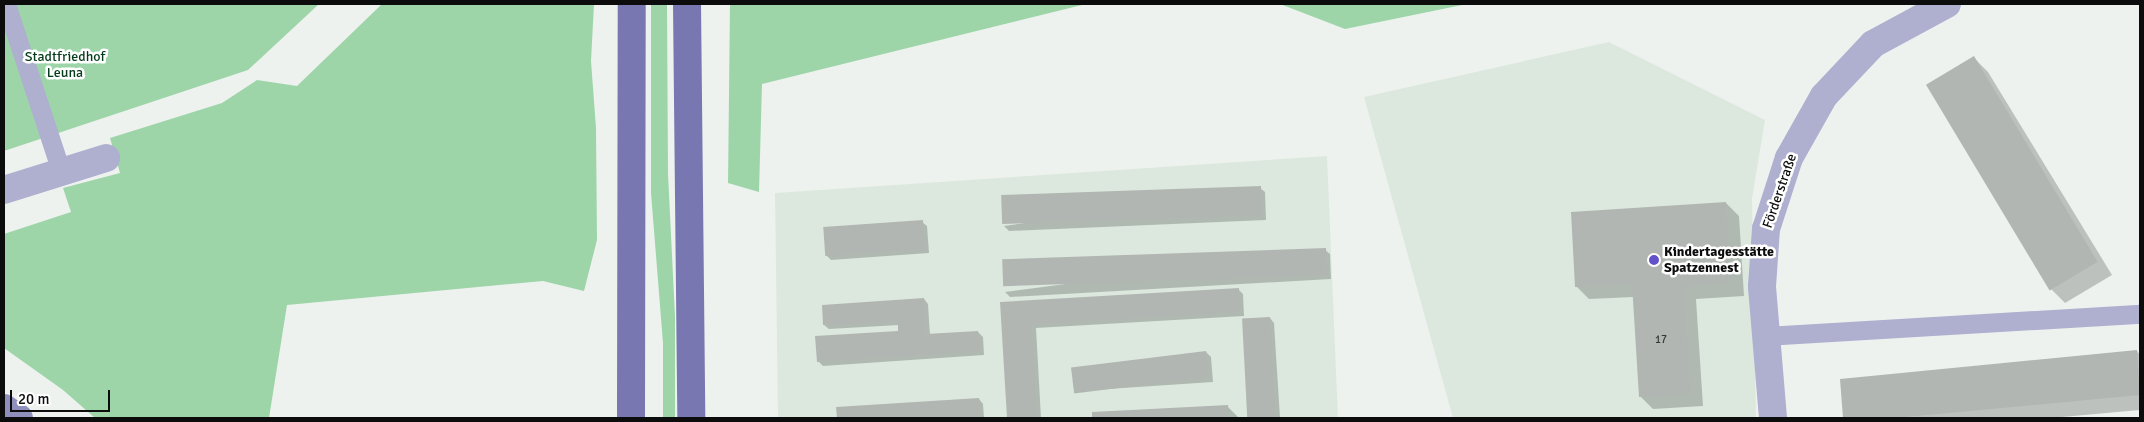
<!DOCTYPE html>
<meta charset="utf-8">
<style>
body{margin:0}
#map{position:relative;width:2144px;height:422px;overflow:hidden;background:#edf2ee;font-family:Signika,sans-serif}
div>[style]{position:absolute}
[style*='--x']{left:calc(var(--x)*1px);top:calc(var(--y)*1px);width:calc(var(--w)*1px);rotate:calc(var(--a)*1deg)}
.built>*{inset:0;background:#dce8de}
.green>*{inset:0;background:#9dd5a9}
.shadow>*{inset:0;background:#0003}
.building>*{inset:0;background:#b1b6b2;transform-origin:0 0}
.lane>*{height:19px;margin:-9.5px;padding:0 9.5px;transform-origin:9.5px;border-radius:9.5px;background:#afafd0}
.street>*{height:28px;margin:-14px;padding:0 14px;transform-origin:14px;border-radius:14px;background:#afafd0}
.secondary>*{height:28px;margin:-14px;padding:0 14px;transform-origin:14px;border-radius:14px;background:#8f8fbe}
.primary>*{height:28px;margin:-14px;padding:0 14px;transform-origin:14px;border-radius:14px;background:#7977b1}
.dots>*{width:14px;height:14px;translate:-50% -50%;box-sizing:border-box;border:2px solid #fff;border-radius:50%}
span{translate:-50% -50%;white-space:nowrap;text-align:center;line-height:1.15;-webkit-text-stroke:5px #fff;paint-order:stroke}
.number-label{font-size:11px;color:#343635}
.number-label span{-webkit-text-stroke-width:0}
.park-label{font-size:14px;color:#043b19}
.street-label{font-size:14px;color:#0b0c0b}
.poi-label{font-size:14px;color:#0b0c0b;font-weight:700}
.left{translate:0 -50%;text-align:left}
.frame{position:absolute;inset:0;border:5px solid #0b0c0b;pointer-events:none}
.scale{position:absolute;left:10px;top:390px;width:100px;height:22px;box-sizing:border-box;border:2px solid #0b0c0b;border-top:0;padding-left:6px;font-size:15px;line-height:18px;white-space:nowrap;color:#0b0c0b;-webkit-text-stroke:4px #fff;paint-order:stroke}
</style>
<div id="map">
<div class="built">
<div style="clip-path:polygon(1609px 42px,1765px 120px,1752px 199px,1756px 418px,1453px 418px,1364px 97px)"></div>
<div style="clip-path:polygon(1327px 156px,1338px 418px,778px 418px,775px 193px)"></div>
</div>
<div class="green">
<div style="clip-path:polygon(4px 4px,319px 4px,248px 70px,4px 151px)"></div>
<div style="clip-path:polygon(382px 4px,594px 4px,591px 61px,596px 128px,597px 240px,584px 291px,543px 281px,287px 305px,269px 418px,95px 418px,63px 390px,4px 348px,4px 234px,71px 212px,63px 188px,120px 173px,110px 138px,222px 103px,257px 80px,297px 86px)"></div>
<div style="clip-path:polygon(651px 4px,667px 4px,668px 174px,675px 316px,675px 418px,663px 418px,663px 343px,651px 193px)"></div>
<div style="clip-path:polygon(730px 4px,1086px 4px,762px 84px,759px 192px,728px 183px)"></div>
<div style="clip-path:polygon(1280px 4px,1467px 4px,1345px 29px)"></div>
</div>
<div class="shadow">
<div style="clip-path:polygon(1974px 58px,1988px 72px,2112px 275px,2065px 303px,2051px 289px)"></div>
<div style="clip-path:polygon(1260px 188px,1265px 192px,1266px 220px,1009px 231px,1004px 226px)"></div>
<div style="clip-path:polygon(1726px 203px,1739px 216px,1744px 296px,1696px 299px,1703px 406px,1653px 409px,1640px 396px,1634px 297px,1589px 299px,1576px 286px)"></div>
<div style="clip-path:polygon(922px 222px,927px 226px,929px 253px,831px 260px,826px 255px)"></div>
<div style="clip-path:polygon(1325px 250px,1330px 254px,1331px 279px,1010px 297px,1005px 292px)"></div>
<div style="clip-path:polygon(1238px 289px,1243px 294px,1244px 316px,1036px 328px,1041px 418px,1009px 418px,1002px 304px)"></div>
<div style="clip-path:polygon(924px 299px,928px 304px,930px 335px,978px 332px,983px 337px,984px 355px,823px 366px,818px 361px,899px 332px,899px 325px,829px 329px,824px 325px)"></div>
<div style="clip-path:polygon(1270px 318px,1274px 323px,1280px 418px,1250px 418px,1243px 320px)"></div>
<div style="clip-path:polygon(2137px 351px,2140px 355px,2140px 410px,2051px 418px,1845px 418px,1841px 380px)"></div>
<div style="clip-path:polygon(1206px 352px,1211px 357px,1213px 382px,1078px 391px,1073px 386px)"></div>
<div style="clip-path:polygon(979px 399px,983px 404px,984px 418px,838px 418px,838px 408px)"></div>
<div style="clip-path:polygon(1227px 406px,1239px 418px,1093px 418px,1093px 413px)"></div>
</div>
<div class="building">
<div style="left:1974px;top:56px;width:240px;height:56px;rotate:59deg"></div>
<div style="left:1261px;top:186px;width:29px;height:260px;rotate:88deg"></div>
<div style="clip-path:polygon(1726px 202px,1731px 283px,1684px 286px,1690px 394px,1639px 397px,1632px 284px,1575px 287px,1571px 212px)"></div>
<div style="left:923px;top:220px;width:29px;height:100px;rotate:86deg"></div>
<div style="left:1326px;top:248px;width:27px;height:324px;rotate:88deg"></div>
<div style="clip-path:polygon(1239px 288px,1240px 312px,1032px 324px,1037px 418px,1007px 418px,1000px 302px)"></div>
<div style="clip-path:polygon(924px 298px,926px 334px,978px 331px,980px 351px,817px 362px,815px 336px,898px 331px,898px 321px,823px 325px,822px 305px)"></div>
<div style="left:1270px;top:317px;width:101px;height:28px;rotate:87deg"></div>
<div style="clip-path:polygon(2137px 350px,2140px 395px,1895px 418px,1843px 418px,1840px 379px)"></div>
<div style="left:1206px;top:351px;width:26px;height:136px;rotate:83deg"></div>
<div style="clip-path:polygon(979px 398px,980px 418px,837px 418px,836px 407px)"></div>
<div style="clip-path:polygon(1228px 405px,1229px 418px,1092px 418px,1092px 412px)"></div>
</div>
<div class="lane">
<div style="--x:6;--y:4;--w:176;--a:71.8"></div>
<div style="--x:1765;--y:336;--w:376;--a:-3.4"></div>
</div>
<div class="street">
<div style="--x:4;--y:190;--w:107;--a:-17.4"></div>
<div style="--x:1773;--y:418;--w:132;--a:-94.8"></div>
<div style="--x:1762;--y:286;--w:57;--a:-86"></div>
<div style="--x:1766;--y:229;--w:75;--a:-72.1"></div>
<div style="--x:1789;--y:158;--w:71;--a:-60.6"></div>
<div style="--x:1824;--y:96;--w:71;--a:-46.7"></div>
<div style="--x:1873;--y:44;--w:84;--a:-28.4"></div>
</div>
<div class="secondary">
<div style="--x:4;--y:408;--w:18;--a:34"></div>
</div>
<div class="primary">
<div style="--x:687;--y:4;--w:414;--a:89.4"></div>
<div style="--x:631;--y:418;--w:414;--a:-89.9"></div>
</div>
<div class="dots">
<div style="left:1654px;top:260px;background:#6251ca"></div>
</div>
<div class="number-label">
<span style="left:1661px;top:340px">17</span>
</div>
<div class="park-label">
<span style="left:65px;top:65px">Stadtfriedhof<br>Leuna</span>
</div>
<div class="street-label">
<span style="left:1780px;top:191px;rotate:-71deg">Förderstraße</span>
</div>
<div class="poi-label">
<span class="left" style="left:1664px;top:260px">Kindertagesstätte<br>Spatzennest</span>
</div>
<div class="frame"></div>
<div class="scale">20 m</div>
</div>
